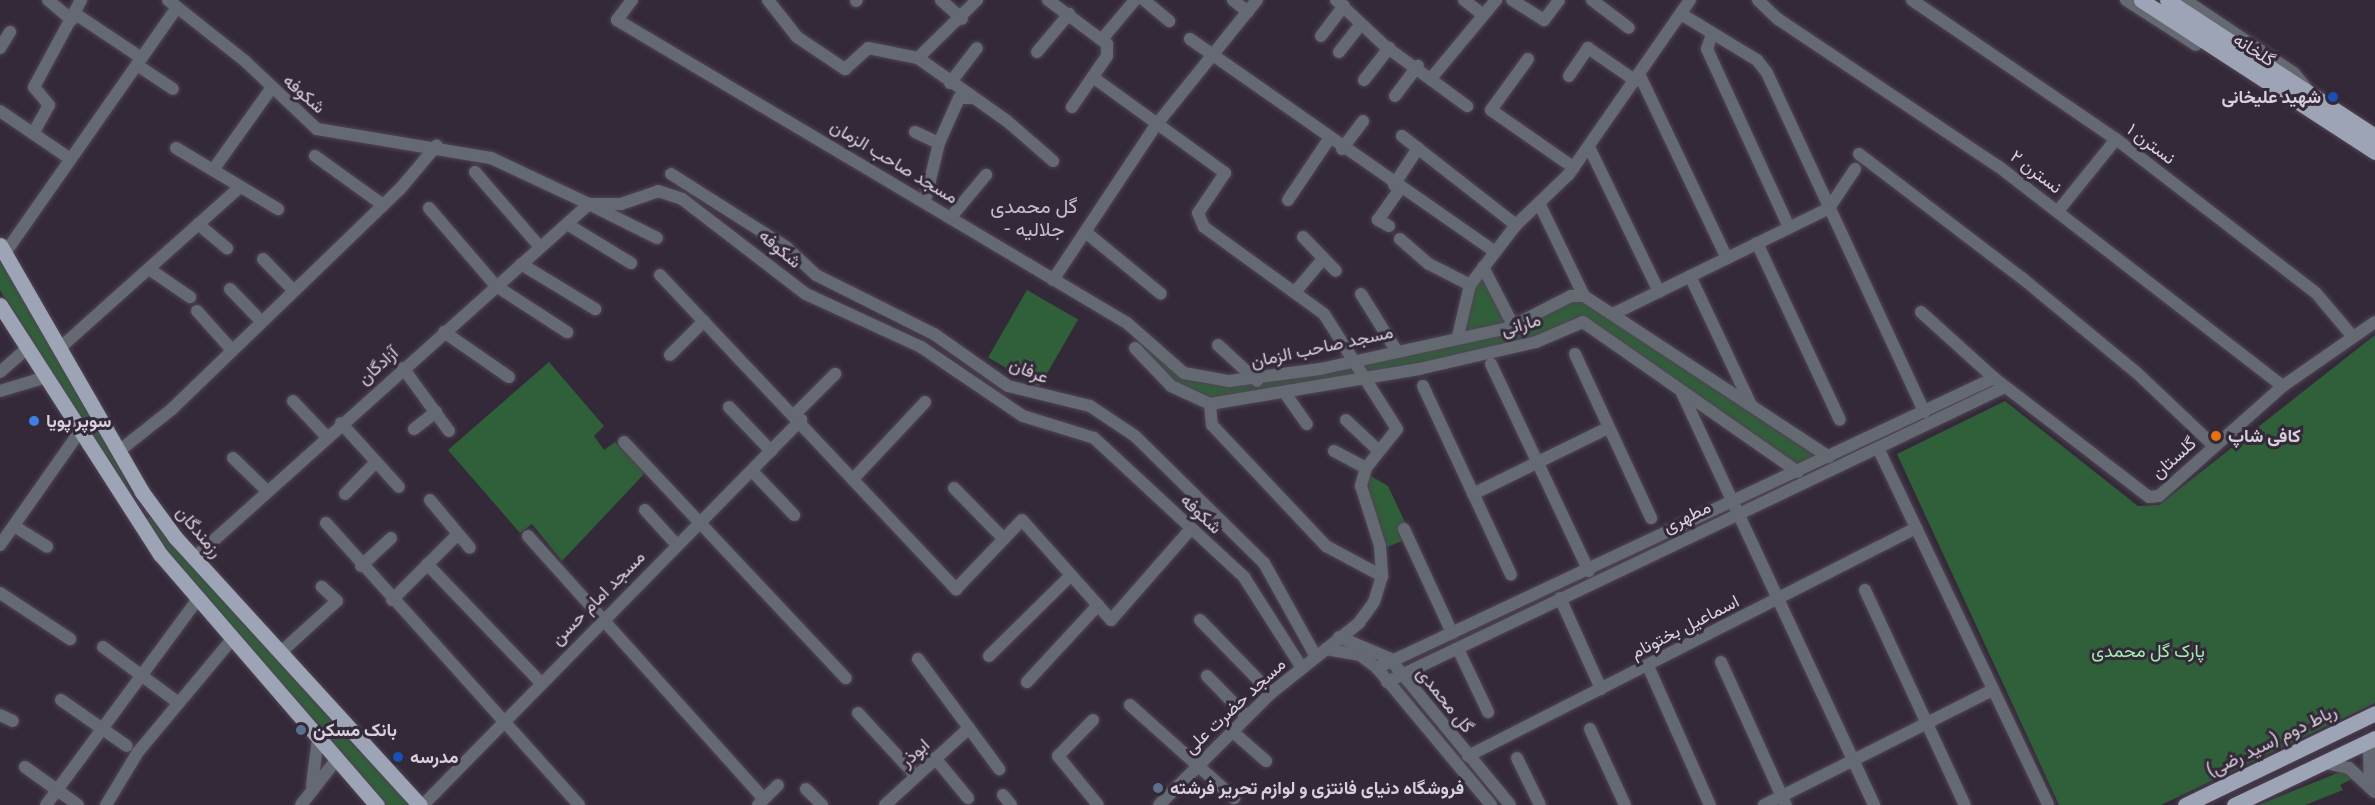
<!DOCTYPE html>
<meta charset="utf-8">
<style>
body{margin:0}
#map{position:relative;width:2375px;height:805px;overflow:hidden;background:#342939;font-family:"Fira Sans Condensed",Vazirmatn,sans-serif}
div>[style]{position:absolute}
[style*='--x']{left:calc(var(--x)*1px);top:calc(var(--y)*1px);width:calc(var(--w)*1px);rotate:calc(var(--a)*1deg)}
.green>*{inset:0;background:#30603a;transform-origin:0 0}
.roads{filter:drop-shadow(0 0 2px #4e4453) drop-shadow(0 0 2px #4e4453)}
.minor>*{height:12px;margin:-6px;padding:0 6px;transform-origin:6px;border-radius:6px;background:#656972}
.major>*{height:15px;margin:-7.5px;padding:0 7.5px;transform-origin:7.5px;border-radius:7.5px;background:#9ca4b6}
.dots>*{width:16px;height:16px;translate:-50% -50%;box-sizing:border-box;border:3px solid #342939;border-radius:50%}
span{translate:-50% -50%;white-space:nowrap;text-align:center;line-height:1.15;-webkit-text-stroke:6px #342939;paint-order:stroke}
.street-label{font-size:18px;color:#d8d0db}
.poi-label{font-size:18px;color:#d8d0db;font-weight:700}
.right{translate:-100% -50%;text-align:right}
.left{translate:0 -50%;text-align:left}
.park-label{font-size:18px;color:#a0ecad}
.neighbourhood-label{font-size:20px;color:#c9bacf}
</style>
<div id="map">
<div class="green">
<div style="clip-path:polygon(0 256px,107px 438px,135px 503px,60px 394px,0 290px)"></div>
<div style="clip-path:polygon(1483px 271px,1509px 324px,1461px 334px,1472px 286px)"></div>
<div style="left:1027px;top:290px;width:59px;height:78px;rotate:30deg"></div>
<div style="clip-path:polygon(1571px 299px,1584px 300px,1822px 456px,1797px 469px,1588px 323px,1365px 377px,1357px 362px,1468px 337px)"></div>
<div style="clip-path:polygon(2375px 335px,2375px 703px,2161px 805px,2059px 805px,1897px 454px,2005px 401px,2138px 506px,2159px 505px)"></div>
<div style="clip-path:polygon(1145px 339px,1184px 375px,1210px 382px,1353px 363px,1361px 379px,1209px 402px,1183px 392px,1140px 345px)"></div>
<div style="clip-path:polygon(549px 362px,604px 426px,594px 436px,604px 450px,615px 442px,645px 473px,562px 561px,532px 524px,520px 533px,448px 450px)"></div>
<div style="clip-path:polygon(1369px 475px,1388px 486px,1412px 537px,1387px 547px,1366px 492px)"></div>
<div style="clip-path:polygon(150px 517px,314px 701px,410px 805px,386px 805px,169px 556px,146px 519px)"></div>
<div style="clip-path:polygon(2345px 770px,2352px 779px,2340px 785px,2343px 790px,2305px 805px,2258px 805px)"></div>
</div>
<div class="roads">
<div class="minor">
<div style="--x:48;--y:0;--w:31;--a:40"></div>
<div style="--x:168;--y:0;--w:98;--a:38.4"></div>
<div style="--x:245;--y:61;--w:99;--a:43.4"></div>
<div style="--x:317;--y:129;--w:176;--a:9.5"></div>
<div style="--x:491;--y:158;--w:108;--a:25.1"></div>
<div style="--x:589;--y:204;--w:32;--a:0"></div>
<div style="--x:621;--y:204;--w:39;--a:-19"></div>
<div style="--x:658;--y:191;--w:25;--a:18"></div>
<div style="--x:682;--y:199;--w:156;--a:37.5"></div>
<div style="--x:806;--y:294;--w:127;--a:24.7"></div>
<div style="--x:921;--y:347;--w:123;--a:34.1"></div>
<div style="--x:1023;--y:416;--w:74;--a:17.2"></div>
<div style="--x:1094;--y:438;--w:205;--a:42.8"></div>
<div style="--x:1244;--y:577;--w:108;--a:57.5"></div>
<div style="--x:632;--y:0;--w:25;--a:127"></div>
<div style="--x:617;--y:20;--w:593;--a:30.72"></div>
<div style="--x:1127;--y:323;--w:76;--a:41.3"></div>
<div style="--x:1184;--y:373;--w:46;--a:10.1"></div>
<div style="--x:1229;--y:381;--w:92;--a:-7.5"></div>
<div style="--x:1320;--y:369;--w:192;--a:-12.3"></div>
<div style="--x:1508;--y:328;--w:71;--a:-26.9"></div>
<div style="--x:1571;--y:296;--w:13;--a:0"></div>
<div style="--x:1584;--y:296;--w:293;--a:33.3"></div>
<div style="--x:768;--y:0;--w:47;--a:51.9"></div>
<div style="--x:797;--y:37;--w:58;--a:33.7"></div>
<div style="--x:845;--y:69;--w:31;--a:-42"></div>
<div style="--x:868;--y:48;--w:51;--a:11.3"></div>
<div style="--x:918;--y:58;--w:83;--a:-44.5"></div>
<div style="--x:941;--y:0;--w:28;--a:42"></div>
<div style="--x:1048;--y:0;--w:74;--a:36.7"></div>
<div style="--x:1107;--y:44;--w:12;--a:90"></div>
<div style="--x:1107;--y:56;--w:62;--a:124.5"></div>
<div style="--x:1144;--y:0;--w:33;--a:40"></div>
<div style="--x:1233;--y:0;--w:19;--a:39"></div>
<div style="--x:1336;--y:0;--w:67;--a:43.2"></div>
<div style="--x:1385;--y:46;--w:102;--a:36.2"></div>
<div style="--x:1464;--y:0;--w:24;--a:38"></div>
<div style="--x:1512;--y:0;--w:38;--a:32"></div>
<div style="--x:1544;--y:20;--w:25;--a:-53"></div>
<div style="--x:1592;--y:0;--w:46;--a:37.1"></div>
<div style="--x:1758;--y:0;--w:28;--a:44"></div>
<div style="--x:1778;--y:19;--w:265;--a:33.8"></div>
<div style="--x:1998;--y:166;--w:360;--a:37.7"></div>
<div style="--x:1912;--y:0;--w:247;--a:34.3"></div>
<div style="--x:2116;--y:139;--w:252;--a:37.6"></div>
<div style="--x:2316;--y:293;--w:57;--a:49.9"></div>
<div style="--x:2126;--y:0;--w:83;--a:32.7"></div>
<div style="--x:2185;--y:0;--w:131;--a:33.8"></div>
<div style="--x:2294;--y:73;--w:19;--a:51"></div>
<div style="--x:856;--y:1;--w:1;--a:-45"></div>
<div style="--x:74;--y:13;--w:79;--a:33.7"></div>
<div style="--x:1681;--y:14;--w:89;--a:31.2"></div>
<div style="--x:1757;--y:60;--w:16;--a:52"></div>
<div style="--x:1767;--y:73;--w:374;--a:65.1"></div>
<div style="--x:1712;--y:34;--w:16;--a:108"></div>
<div style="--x:1707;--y:49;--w:196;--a:65.3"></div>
<div style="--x:1321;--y:36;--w:38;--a:-53"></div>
<div style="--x:1103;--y:38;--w:50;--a:-49.9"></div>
<div style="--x:1190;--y:39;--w:372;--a:34.9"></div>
<div style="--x:0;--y:48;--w:19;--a:-58"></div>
<div style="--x:1037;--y:52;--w:50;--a:-49.9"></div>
<div style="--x:1339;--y:52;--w:34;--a:-52"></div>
<div style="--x:918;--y:58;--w:109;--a:35.3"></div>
<div style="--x:1007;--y:121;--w:61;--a:41"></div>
<div style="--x:1528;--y:59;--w:63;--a:126"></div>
<div style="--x:1491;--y:110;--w:101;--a:34.9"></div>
<div style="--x:137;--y:65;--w:43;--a:33.7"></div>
<div style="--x:1433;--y:76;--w:99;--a:-50.3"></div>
<div style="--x:1569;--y:76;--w:34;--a:-56"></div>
<div style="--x:1588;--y:48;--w:58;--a:34.5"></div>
<div style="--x:1640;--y:76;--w:202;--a:64.5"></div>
<div style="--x:1094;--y:78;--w:162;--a:35.9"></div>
<div style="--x:1225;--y:173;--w:48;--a:124"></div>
<div style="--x:1198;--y:213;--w:15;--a:67"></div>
<div style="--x:1204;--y:227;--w:148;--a:35.9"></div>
<div style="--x:1324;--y:314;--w:136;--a:57.6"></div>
<div style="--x:1397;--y:429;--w:50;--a:128.5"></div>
<div style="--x:1366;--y:468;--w:19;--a:106"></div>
<div style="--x:1361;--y:486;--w:63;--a:72.4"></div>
<div style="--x:1380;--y:546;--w:30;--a:86"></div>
<div style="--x:1382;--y:576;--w:27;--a:107"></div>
<div style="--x:1374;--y:602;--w:26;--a:126"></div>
<div style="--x:1359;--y:623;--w:112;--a:141.5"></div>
<div style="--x:1271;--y:693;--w:158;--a:135"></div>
<div style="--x:1364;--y:80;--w:41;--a:-52"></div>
<div style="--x:950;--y:83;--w:44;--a:-52.4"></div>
<div style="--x:1395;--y:96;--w:38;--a:-53"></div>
<div style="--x:0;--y:111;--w:83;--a:34.3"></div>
<div style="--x:34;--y:132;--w:31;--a:-61"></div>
<div style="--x:49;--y:105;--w:23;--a:-130"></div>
<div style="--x:34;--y:87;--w:99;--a:-61.6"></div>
<div style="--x:915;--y:132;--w:26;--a:25"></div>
<div style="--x:1402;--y:136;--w:145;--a:38"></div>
<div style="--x:1589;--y:147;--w:161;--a:64.2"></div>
<div style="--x:176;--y:148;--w:119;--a:30.9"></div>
<div style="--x:1342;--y:149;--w:35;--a:-53"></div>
<div style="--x:1859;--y:154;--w:205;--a:37.3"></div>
<div style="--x:2022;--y:278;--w:149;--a:39.6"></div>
<div style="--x:2137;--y:373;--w:106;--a:43.5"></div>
<div style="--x:315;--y:156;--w:84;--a:35.8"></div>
<div style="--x:213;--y:170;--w:98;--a:-54.5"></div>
<div style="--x:475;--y:172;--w:99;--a:49.1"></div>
<div style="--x:671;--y:174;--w:136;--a:32.4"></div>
<div style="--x:786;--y:247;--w:41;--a:43"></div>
<div style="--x:816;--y:275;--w:132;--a:26.6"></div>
<div style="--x:934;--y:334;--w:90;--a:35.1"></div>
<div style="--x:1008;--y:386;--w:84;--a:13.7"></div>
<div style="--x:1090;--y:406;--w:54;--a:33.7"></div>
<div style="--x:1135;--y:436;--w:181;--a:44.6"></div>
<div style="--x:1264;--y:563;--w:107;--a:61"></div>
<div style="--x:1394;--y:185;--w:44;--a:-57"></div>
<div style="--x:1288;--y:200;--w:73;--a:-56.1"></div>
<div style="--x:925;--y:201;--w:60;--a:-76.4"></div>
<div style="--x:939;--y:143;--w:49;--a:-66"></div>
<div style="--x:959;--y:98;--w:12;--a:0"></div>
<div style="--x:1539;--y:203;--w:103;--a:64.2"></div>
<div style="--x:429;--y:208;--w:103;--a:49.3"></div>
<div style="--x:496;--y:286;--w:85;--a:32.9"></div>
<div style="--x:1829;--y:208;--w:47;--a:-56.3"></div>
<div style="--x:2058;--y:211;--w:92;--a:-51.1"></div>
<div style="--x:951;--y:217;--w:55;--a:-50.2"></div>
<div style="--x:198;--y:224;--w:38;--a:40"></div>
<div style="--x:567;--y:224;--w:75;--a:31.4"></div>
<div style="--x:1389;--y:226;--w:13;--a:-151"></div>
<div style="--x:1378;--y:220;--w:38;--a:-55"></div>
<div style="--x:1088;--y:234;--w:94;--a:39.4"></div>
<div style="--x:1303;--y:237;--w:47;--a:45.9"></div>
<div style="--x:1400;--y:239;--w:38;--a:41"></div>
<div style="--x:1429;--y:264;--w:46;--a:27.1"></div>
<div style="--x:1757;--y:243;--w:195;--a:64.9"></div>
<div style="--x:5;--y:253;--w:300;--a:-55"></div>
<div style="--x:263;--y:259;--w:43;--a:45.9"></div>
<div style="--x:521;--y:264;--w:87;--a:31.3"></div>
<div style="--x:1483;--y:267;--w:65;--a:62.7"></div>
<div style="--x:149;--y:269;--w:50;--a:34.3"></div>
<div style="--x:660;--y:275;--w:432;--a:46.7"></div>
<div style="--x:956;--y:589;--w:95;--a:-46.3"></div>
<div style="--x:1022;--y:520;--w:134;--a:48.3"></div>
<div style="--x:1111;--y:620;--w:118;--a:-48.8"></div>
<div style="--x:1690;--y:276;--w:143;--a:64.7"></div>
<div style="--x:1053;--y:280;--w:186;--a:-56.4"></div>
<div style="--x:1156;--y:125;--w:161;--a:-51.1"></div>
<div style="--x:230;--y:289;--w:45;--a:45.9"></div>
<div style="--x:1295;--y:292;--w:43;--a:-49.7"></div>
<div style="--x:1361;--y:294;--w:66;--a:58"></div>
<div style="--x:197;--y:311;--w:52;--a:48.1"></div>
<div style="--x:1921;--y:312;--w:98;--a:42.1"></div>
<div style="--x:1994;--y:378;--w:195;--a:37.5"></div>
<div style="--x:2149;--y:497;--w:10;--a:-6"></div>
<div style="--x:2159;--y:496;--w:166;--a:-41.6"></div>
<div style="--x:2283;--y:386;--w:112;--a:-34.8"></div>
<div style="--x:1615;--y:313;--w:238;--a:-26.1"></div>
<div style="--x:444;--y:332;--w:79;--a:34.7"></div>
<div style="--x:1458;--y:336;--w:52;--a:-76.8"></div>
<div style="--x:1470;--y:285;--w:76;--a:-52.5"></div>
<div style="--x:1516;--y:225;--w:74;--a:-43.9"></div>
<div style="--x:1569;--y:174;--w:212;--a:-55.2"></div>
<div style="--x:1218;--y:345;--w:53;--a:42.7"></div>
<div style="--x:61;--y:347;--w:240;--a:-41.8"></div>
<div style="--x:1135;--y:348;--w:52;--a:46.5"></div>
<div style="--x:1171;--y:386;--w:43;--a:24.8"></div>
<div style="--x:1210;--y:404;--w:212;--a:-9.5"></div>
<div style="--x:1419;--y:369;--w:120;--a:-13"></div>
<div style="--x:1536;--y:342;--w:51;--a:-23.1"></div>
<div style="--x:1583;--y:322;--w:262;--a:34.9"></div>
<div style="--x:1575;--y:354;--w:181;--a:65.1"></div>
<div style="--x:670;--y:355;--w:48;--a:-45"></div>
<div style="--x:1491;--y:364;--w:229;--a:64.7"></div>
<div style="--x:403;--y:368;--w:78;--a:53.9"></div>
<div style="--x:0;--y:372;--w:35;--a:-41"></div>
<div style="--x:1423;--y:386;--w:208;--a:65"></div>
<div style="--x:0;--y:391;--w:45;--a:-16.8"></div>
<div style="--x:1285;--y:393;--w:38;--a:55"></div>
<div style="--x:1682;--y:393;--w:455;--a:65"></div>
<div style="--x:293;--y:401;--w:48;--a:46.7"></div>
<div style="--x:1210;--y:404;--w:21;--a:85"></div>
<div style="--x:1212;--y:425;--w:166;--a:46.7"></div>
<div style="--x:1326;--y:546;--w:64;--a:28.2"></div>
<div style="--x:729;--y:407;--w:61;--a:46.3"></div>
<div style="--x:795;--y:414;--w:57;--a:-45"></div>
<div style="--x:1346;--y:420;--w:45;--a:43.2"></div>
<div style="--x:341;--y:423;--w:86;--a:47.8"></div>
<div style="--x:414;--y:429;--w:28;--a:-38"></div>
<div style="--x:624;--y:442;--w:324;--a:46.8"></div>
<div style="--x:1878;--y:448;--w:395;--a:64.5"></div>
<div style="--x:119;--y:451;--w:68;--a:-38.4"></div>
<div style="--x:172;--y:409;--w:317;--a:-44"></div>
<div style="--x:400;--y:189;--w:57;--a:-49.9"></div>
<div style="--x:1334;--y:451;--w:36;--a:28"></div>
<div style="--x:233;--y:458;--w:46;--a:44.1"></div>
<div style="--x:752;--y:471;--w:61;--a:46.3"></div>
<div style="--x:854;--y:478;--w:104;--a:-46.9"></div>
<div style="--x:954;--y:488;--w:71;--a:45.6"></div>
<div style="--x:345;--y:494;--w:45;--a:-45.9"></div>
<div style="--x:1473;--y:494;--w:150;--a:-26.1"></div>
<div style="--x:430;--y:500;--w:62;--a:50.2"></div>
<div style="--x:645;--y:510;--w:47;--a:47.6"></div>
<div style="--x:326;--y:523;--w:379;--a:48.1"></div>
<div style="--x:14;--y:526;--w:39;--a:32"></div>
<div style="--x:1404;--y:529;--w:115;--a:65.2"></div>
<div style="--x:528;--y:536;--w:353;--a:48.1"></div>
<div style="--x:0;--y:545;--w:136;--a:-54.9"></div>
<div style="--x:194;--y:558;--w:530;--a:-41.87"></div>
<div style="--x:589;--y:204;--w:76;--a:26.6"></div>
<div style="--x:427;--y:564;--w:163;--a:46.2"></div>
<div style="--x:361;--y:566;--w:41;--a:-43"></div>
<div style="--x:1865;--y:590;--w:237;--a:65.1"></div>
<div style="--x:0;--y:593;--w:84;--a:33.3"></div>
<div style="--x:1560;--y:598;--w:100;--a:65.7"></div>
<div style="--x:392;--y:600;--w:93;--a:-45"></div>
<div style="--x:1200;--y:620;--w:102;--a:45.8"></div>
<div style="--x:1339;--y:637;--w:54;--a:22.8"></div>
<div style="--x:1389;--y:658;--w:190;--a:50.5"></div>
<div style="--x:103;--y:647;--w:91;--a:36.5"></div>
<div style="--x:1326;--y:649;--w:35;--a:10"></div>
<div style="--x:1360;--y:655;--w:21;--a:37"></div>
<div style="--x:1377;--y:668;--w:178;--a:50.2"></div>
<div style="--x:1458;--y:649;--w:70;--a:64.5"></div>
<div style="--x:280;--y:653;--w:77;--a:-42.4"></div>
<div style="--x:337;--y:601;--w:21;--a:-137"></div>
<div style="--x:989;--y:656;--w:115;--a:-44.6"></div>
<div style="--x:918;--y:659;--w:137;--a:53.6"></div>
<div style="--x:1721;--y:662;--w:157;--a:65.6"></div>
<div style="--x:1648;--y:666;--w:152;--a:66"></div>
<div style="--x:1377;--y:668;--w:682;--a:-25.17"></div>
<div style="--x:1207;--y:676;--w:57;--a:45.7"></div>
<div style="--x:1027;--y:682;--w:105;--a:-47.3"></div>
<div style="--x:1387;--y:682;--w:685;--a:-25.52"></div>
<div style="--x:61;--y:700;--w:80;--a:34.9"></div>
<div style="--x:1130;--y:705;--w:140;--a:41.8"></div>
<div style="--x:858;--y:713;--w:86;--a:47.4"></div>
<div style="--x:0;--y:715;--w:14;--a:25"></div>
<div style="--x:1093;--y:720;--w:50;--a:134.2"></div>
<div style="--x:1058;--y:756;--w:63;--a:50.8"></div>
<div style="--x:1590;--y:729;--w:84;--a:65.3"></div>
<div style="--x:1233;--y:732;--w:44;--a:41.3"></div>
<div style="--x:1468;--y:756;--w:503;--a:-26.97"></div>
<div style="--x:935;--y:758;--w:52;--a:50.5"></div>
<div style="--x:1517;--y:758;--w:52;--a:63.9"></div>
<div style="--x:2325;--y:763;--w:25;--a:12"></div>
<div style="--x:2349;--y:768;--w:35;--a:43"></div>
<div style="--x:25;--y:767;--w:65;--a:35.6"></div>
<div style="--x:2370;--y:784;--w:32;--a:-92"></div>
<div style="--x:2369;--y:752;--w:13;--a:-61"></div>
<div style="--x:312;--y:785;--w:46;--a:-82.6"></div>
<div style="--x:806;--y:789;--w:23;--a:45"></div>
<div style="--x:1003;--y:795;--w:13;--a:51"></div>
<div style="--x:46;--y:805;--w:256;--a:-53.6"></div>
<div style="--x:106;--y:805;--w:62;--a:-58.9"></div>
<div style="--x:138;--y:752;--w:147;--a:-50.2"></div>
<div style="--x:301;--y:805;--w:57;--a:-52.1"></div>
<div style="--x:423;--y:805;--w:540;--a:-45.53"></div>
<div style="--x:758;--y:805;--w:28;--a:-45"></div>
<div style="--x:885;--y:805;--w:114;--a:-42.5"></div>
<div style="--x:1764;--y:805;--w:256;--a:-26.7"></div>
</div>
<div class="major">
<div style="--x:2141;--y:0;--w:279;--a:33"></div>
<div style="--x:2167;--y:0;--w:249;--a:33.2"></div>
<div style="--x:0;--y:245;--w:285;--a:60.1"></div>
<div style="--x:142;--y:492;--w:56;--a:53.7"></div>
<div style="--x:175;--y:537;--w:363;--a:47.6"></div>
<div style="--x:0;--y:305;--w:296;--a:57.3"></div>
<div style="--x:160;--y:554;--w:332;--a:49.2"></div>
<div style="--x:2185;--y:805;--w:211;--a:-25.8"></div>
<div style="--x:2234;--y:805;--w:156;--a:-25.4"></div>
</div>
</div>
<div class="dots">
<div style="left:2333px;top:97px;background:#1a4fb4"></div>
<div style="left:34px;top:421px;background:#3f7fe0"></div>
<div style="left:2216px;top:436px;background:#e8710a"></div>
<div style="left:301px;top:730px;background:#5c6f8a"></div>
<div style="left:398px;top:757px;background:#1a4fb4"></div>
<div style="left:1158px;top:788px;background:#5c6f8a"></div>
</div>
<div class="street-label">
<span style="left:2254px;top:50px;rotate:33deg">گلخانه</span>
<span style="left:304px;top:94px;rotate:41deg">شکوفه</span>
<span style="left:2151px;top:144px;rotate:37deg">نسترن ۱</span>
<span style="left:894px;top:162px;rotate:31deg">مسجد صاحب الزمان</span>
<span style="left:2036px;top:172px;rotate:37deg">نسترن ۲</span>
<span style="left:780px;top:249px;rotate:40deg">شکوفه</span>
<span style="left:1521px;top:325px;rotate:-16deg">مارانی</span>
<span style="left:1322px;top:347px;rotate:-12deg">مسجد صاحب الزمان</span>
<span style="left:378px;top:366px;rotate:-42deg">آزادگان</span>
<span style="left:1029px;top:371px;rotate:22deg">عرفان</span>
<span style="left:2174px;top:458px;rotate:-42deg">گلستان</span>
<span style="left:1201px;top:514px;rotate:43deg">شکوفه</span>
<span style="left:1687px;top:517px;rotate:-26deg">مطهری</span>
<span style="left:199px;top:532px;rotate:50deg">رزمندگان</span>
<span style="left:598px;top:598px;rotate:-45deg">مسجد امام حسن</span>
<span style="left:1685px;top:627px;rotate:-27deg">اسماعیل بختونام</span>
<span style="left:1445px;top:700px;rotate:51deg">گل محمدی</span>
<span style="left:1235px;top:706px;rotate:-43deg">مسجد حضرت علی</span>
<span style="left:2272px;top:741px;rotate:-26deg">رباط دوم (سید رضی)</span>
<span style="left:915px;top:753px;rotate:-42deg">ابوذر</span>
</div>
<div class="poi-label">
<span class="right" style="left:2321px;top:97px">شهید علیخانی</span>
<span class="left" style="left:46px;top:421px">سوپر پویا</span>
<span class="left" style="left:2228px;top:436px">کافی شاپ</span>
<span class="left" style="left:313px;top:730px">بانک مسکن</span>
<span class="left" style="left:410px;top:757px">مدرسه</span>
<span class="left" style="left:1170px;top:788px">فروشگاه دنیای فانتزی و لوازم تحریر فرشته</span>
</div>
<div class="park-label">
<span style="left:2148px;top:651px">پارک گل محمدی</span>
</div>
<div class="neighbourhood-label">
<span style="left:1034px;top:218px">گل محمدی<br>- جلالیه</span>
</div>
</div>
